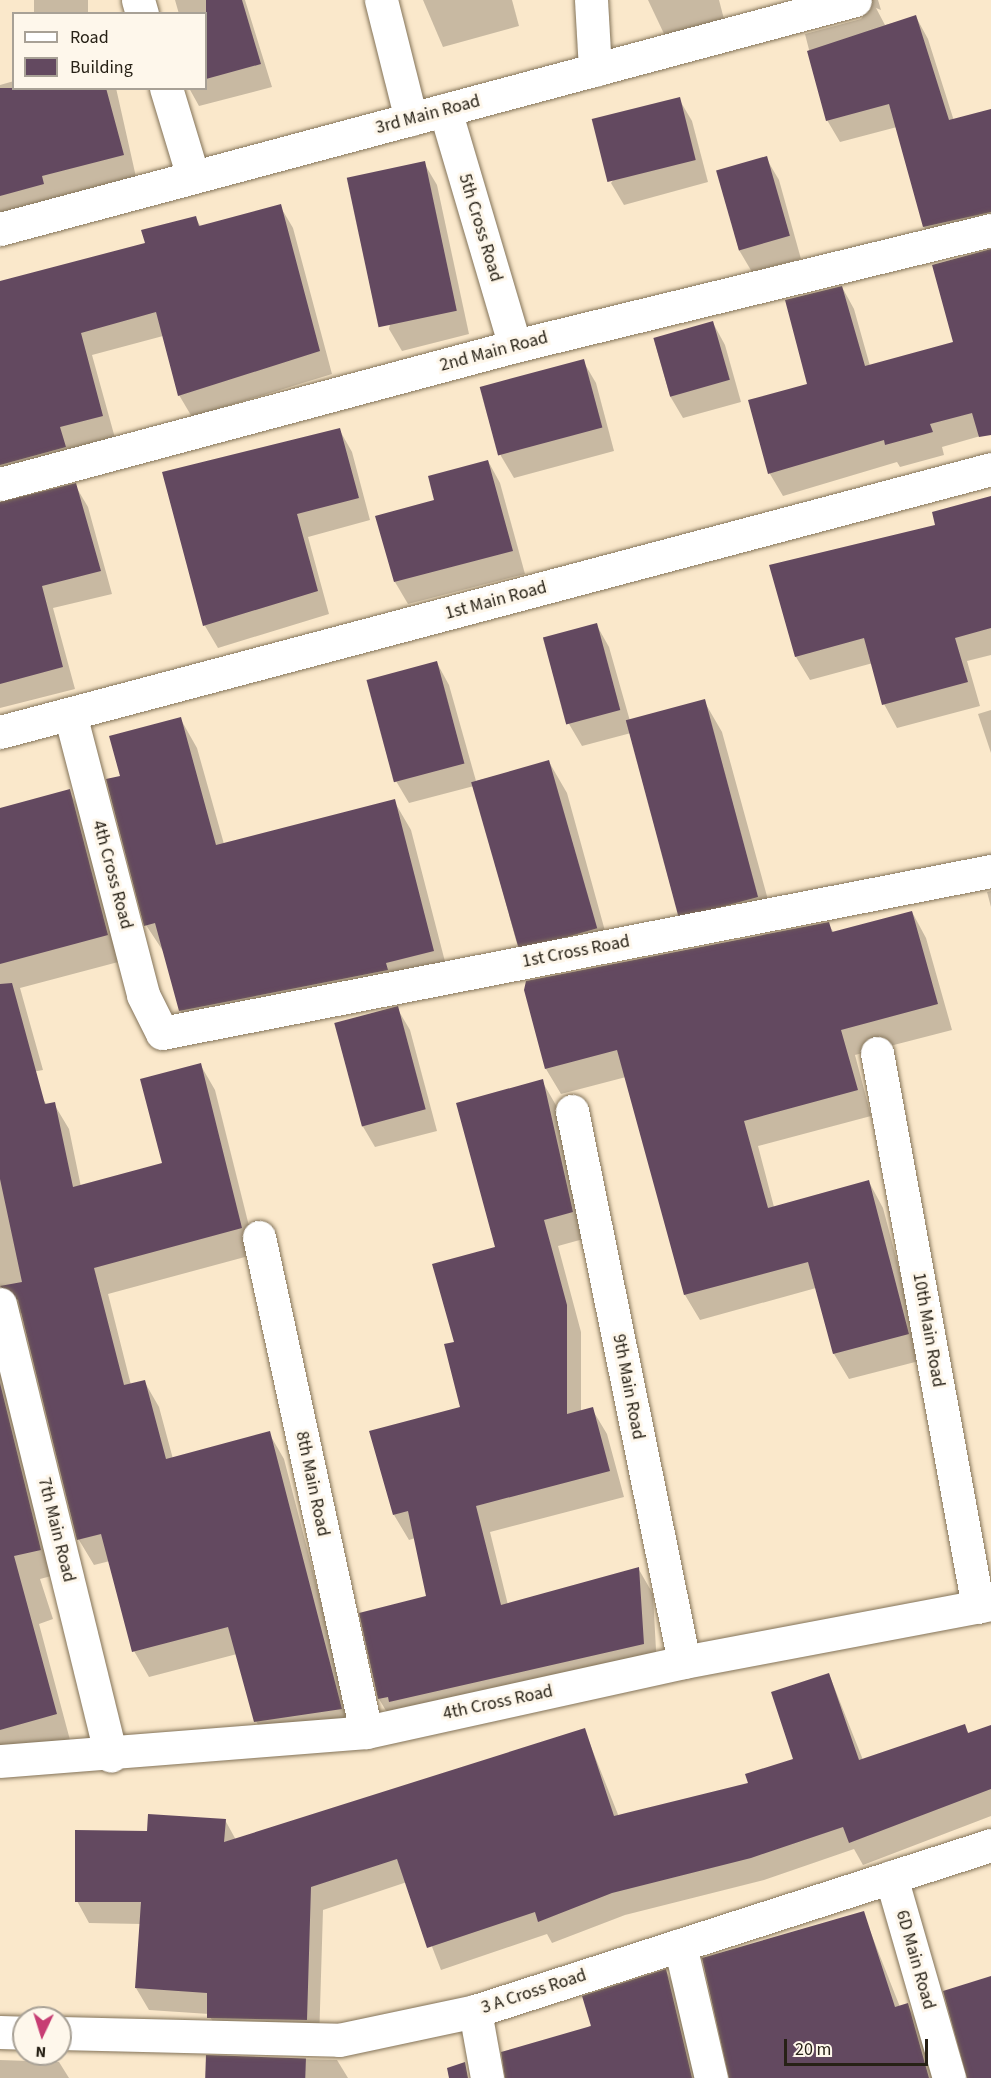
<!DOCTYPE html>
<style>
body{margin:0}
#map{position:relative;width:991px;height:2078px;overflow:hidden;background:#fae8cb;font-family:"Source Sans 3",sans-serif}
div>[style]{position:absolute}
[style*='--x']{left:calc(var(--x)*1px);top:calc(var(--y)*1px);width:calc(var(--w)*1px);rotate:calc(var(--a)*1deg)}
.shadow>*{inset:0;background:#0003;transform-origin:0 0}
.building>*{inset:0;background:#634960;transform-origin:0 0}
.roads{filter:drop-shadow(0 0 2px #837359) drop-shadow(0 0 2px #837359)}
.street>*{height:33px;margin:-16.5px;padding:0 16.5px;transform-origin:16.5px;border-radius:16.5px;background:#fff}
span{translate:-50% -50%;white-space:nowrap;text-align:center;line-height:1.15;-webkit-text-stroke:6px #fef7eb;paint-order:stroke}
.street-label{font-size:18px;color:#272116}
.legend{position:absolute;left:12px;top:12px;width:195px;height:78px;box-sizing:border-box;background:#fef7eb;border:2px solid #a8a196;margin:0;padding:8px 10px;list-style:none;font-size:18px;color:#272116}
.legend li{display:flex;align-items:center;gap:12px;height:30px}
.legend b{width:30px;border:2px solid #a8a196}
.north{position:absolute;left:12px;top:2006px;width:60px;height:60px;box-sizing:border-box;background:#fef7eb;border:2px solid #a8a196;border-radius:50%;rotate:184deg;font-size:16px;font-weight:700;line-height:24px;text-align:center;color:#272116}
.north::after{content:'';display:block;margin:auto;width:21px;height:27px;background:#c73d73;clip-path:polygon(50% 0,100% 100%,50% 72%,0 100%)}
.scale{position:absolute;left:784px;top:2039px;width:144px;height:27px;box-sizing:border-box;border:3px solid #272116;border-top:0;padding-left:8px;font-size:18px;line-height:21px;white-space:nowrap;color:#272116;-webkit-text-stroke:4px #fef7eb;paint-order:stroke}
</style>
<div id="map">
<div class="shadow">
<div style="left:34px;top:0;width:54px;height:15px"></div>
<div style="clip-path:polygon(175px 0,245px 0,272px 87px,199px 106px,189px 88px,206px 88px,206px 14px,179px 14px)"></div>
<div style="clip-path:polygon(423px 0,512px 0,519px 26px,443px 47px)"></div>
<div style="clip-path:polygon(648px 0,719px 0,725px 23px,666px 38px)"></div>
<div style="clip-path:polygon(796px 0,878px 0,881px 10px,876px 8px,885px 25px,916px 17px,928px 39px,954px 121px,991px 111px,991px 236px,937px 249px,924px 227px,897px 127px,840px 142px,827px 120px,805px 34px,861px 19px,871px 6px)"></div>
<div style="clip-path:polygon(14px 81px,14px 88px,116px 88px,136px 177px,0 221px,0 85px)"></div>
<div style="clip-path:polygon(679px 99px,692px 121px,708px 182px,624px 205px,611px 183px)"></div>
<div style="clip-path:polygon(766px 158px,779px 180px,801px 259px,752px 272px,739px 250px,718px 171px)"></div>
<div style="clip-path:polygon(424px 163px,437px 185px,469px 334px,402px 351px,389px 329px)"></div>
<div style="clip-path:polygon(280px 206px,293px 228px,332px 374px,192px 417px,179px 395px,163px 336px,92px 355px,115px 438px,0 483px,0 283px,146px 245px,195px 217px,201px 227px)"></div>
<div style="clip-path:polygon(991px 251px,991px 433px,942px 447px,944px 455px,900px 467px,897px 462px,783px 496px,770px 474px,750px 401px,809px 385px,842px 287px,854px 309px,870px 366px,958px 342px)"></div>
<div style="clip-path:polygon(713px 323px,725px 345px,741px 402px,683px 418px,670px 396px,654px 339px)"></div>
<div style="clip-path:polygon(583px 361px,596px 383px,614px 451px,514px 478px,501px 456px,482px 388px)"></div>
<div style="clip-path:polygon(339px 429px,352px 452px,370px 520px,308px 537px,329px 614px,218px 648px,205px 626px,164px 473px)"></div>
<div style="clip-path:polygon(488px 461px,500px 483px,525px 574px,408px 604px,395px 582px,436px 501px)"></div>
<div style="clip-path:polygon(75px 485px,88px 507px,112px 594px,53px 608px,75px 689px,0 708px,0 514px)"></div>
<div style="clip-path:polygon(991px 498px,991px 655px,967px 661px,980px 706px,897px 728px,884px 704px,873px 663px,810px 680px,796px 657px,771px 566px,937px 526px)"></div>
<div style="clip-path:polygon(596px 624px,609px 647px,630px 721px,704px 701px,722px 732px,776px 929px,698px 944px,680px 912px,631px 733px,582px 746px,569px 724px,545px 638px)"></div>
<div style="clip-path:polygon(437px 663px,449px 685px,476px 781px,549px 762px,567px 793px,613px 960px,535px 975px,517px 944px,474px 786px,409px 803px,396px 781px)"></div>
<div style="clip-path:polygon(991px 710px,991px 753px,978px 714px)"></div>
<div style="clip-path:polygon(180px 718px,197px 748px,224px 844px,394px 801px,411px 830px,450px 981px,197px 1039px,180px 1010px,165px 954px,146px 925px,121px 777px)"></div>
<div style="clip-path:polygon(69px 791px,84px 817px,122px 961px,20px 988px,43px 1070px,0 1078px,0 810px)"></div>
<div style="clip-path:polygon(991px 891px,991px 907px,987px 892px)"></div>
<div style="clip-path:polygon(912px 912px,926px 938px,952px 1030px,855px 1055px,871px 1116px,758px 1146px,774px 1207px,869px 1182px,883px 1208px,923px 1360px,849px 1379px,834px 1354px,816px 1288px,700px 1320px,685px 1295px,626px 1077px,561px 1094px,546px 1069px,528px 982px,828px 923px,834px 933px)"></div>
<div style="clip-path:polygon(397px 1008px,410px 1030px,437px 1131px,375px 1147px,362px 1125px)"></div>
<div style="clip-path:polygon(200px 1064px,215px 1090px,256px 1254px,108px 1294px,131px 1385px,144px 1381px,159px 1407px,173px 1459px,269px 1433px,284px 1459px,355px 1734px,270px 1747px,256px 1721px,237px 1654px,149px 1677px,134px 1651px,110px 1561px,94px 1565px,79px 1540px,23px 1313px,2px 1316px,0 1321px,0 1109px,42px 1098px,47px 1105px,54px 1104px,69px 1129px,81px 1187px,164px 1165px)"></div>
<div style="clip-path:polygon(542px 1081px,557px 1107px,587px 1238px,558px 1246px,581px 1332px,581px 1412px,592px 1409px,607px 1434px,624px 1497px,490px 1532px,508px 1605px,638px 1568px,653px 1594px,657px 1669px,394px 1724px,379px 1699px,428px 1597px,415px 1538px,409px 1540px,394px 1515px,462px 1408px,455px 1343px,496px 1248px)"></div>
<div style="clip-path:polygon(0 1353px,55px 1575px,40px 1579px,53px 1619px,39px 1624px,70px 1740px,0 1754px)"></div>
<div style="clip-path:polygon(829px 1674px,863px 1760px,964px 1726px,969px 1734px,991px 1727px,991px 1816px,863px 1865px,854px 1849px,764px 1880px,625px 1915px,552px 1943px,547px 1934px,441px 1970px,407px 1882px,323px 1910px,319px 2042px,221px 2040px,209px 2014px,149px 2010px,136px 1988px,141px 1924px,89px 1923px,77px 1901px,149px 1832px,225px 1820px,236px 1840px,584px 1729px,619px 1817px,749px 1784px,795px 1760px)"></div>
<div style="clip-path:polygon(863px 1913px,900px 2007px,907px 2004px,920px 2027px,935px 2078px,731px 2078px)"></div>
<div style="clip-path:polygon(666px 1971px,679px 1994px,699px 2078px,518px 2078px)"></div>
<div style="clip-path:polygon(208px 2057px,337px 2060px,348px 2078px,208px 2078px)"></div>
<div style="clip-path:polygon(0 2060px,59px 2062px,69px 2078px,0 2078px)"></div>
</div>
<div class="building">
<div style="clip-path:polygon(206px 0,242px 0,261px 64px,206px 79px)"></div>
<div style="clip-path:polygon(916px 15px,949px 120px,991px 109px,991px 212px,923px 227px,889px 104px,826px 121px,807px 51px)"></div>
<div style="clip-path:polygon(0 88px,106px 88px,124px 155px,42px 176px,44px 184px,0 196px)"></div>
<div style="left:680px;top:97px;width:65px;height:91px;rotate:76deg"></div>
<div style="left:767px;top:156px;width:83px;height:53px;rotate:74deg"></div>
<div style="left:425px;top:161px;width:153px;height:80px;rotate:78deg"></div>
<div style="clip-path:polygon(281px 204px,320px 351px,178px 396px,156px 312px,81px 333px,103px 416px,60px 427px,66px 447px,0 465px,0 281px,145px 243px,141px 230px,196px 216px,199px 226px)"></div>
<div style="clip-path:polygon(991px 249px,991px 435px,979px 437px,972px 413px,930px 424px,933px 432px,885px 445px,884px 440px,768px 474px,748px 400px,807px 384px,785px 300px,842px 286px,865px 366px,953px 342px,932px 265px)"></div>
<div style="left:713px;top:321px;width:61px;height:62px;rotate:74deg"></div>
<div style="left:584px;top:359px;width:71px;height:108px;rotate:75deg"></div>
<div style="clip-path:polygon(340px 428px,359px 498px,297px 514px,318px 591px,203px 626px,162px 472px)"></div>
<div style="clip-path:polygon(488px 460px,513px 551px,394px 582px,375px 516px,434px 500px,428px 476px)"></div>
<div style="clip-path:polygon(76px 483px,101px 571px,42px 586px,63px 667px,0 684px,0 502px)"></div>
<div style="clip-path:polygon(991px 496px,991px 628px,955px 638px,968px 682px,882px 705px,864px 638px,795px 657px,769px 565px,935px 525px,932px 512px)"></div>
<div style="left:597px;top:623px;width:90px;height:56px;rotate:75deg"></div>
<div style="left:437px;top:661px;width:106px;height:73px;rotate:75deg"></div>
<div style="left:705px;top:699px;width:205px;height:82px;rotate:75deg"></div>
<div style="clip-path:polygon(181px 717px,216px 845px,395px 799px,434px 951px,386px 963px,388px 970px,179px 1011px,155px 923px,144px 926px,106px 779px,120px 776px,109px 736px)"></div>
<div style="left:549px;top:760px;width:175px;height:81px;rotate:74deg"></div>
<div style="clip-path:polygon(70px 789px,108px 935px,0 964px,0 808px)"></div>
<div style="clip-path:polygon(912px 911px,938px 1004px,841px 1030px,858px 1090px,744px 1121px,768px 1208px,869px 1180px,909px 1334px,833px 1354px,808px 1262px,684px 1295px,617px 1050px,545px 1069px,524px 990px,526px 981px,829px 922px,832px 932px)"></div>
<div style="clip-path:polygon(12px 983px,45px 1104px,55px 1102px,73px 1187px,162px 1163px,140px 1079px,201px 1063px,242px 1228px,94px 1268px,124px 1385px,145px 1380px,166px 1459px,270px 1431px,342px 1709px,254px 1722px,228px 1627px,132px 1652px,101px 1534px,77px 1540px,18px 1300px,0 1286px,22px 1282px,0 1179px,0 984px)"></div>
<div style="left:398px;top:1006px;width:107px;height:66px;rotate:75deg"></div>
<div style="clip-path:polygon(543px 1079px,573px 1212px,544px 1220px,567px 1305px,567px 1414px,593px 1407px,610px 1471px,476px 1506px,501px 1605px,639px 1567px,644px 1644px,389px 1702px,388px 1697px,378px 1699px,359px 1613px,426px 1596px,408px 1511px,393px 1515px,369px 1431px,460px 1407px,444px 1344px,454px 1342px,432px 1264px,495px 1247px,456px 1103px)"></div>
<div style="clip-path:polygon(0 1383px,41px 1550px,14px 1556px,57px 1714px,0 1730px)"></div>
<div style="clip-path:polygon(829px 1673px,859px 1760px,965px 1724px,968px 1733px,991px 1725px,991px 1789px,849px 1843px,843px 1827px,751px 1858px,612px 1893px,538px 1922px,535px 1912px,427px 1948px,397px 1859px,311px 1887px,307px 2020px,207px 2018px,207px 1993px,135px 1988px,141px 1902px,75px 1902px,75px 1830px,147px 1831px,148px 1814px,226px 1819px,224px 1842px,585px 1728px,614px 1816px,748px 1783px,745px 1774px,793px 1759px,771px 1692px)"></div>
<div style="clip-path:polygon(864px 1911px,895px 2007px,908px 2003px,929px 2078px,729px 2078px,702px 1958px)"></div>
<div style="clip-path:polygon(666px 1969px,692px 2078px,505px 2078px,501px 2052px,591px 2026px,582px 1996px)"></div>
<div style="clip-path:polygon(991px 1976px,991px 2078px,967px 2078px,943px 1991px)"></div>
<div style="left:206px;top:2055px;width:100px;height:23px;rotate:2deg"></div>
<div style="clip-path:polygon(465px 2062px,468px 2078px,449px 2078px,447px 2068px)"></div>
</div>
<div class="roads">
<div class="street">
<div style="--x:138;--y:0;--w:15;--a:74"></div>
<div style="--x:381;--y:0;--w:123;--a:75.9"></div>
<div style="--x:591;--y:0;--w:70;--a:86.7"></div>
<div style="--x:166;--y:88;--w:93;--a:73.1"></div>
<div style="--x:445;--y:110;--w:246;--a:73.5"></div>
<div style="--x:0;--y:229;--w:885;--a:-14.99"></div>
<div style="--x:0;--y:484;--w:533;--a:-15"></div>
<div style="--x:515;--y:346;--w:490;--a:-13.7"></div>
<div style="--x:70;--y:714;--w:290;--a:75.4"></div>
<div style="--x:143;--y:995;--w:42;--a:63.4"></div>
<div style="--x:162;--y:1033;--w:845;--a:-11.06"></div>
<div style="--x:0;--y:732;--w:1025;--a:-14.86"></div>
<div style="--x:877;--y:1053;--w:563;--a:79.67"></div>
<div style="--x:572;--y:1111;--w:562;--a:78.51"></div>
<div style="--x:259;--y:1237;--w:506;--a:77.8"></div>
<div style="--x:0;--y:1304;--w:465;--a:76.2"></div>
<div style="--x:0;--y:1761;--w:367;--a:-4.5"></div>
<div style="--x:366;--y:1732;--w:326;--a:-12.4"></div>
<div style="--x:684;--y:1662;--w:312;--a:-10.7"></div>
<div style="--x:891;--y:1877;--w:209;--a:73.9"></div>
<div style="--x:680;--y:1945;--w:137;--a:76.9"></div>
<div style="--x:475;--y:2011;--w:68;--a:79.8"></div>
<div style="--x:0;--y:2032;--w:24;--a:2"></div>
<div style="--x:60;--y:2033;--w:279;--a:1.4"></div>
<div style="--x:339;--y:2040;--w:139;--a:-12"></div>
<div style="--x:475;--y:2011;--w:542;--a:-17.83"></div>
</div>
</div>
<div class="street-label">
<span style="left:428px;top:115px;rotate:-15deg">3rd Main Road</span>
<span style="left:480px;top:228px;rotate:73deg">5th Cross Road</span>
<span style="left:494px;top:352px;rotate:-15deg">2nd Main Road</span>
<span style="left:496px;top:601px;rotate:-15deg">1st Main Road</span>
<span style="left:112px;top:875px;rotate:75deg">4th Cross Road</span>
<span style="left:576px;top:952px;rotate:-11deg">1st Cross Road</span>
<span style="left:928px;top:1330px;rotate:80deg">10th Main Road</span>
<span style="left:628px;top:1387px;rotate:79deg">9th Main Road</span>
<span style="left:312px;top:1484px;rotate:78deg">8th Main Road</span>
<span style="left:56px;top:1530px;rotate:76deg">7th Main Road</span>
<span style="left:498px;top:1703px;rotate:-12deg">4th Cross Road</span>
<span style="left:915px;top:1960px;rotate:74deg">6D Main Road</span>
<span style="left:534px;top:1992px;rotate:-18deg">3 A Cross Road</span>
</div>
<ul class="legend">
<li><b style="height:8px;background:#fff"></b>Road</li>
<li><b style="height:16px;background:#634960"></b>Building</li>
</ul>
<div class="north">N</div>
<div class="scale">20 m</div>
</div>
